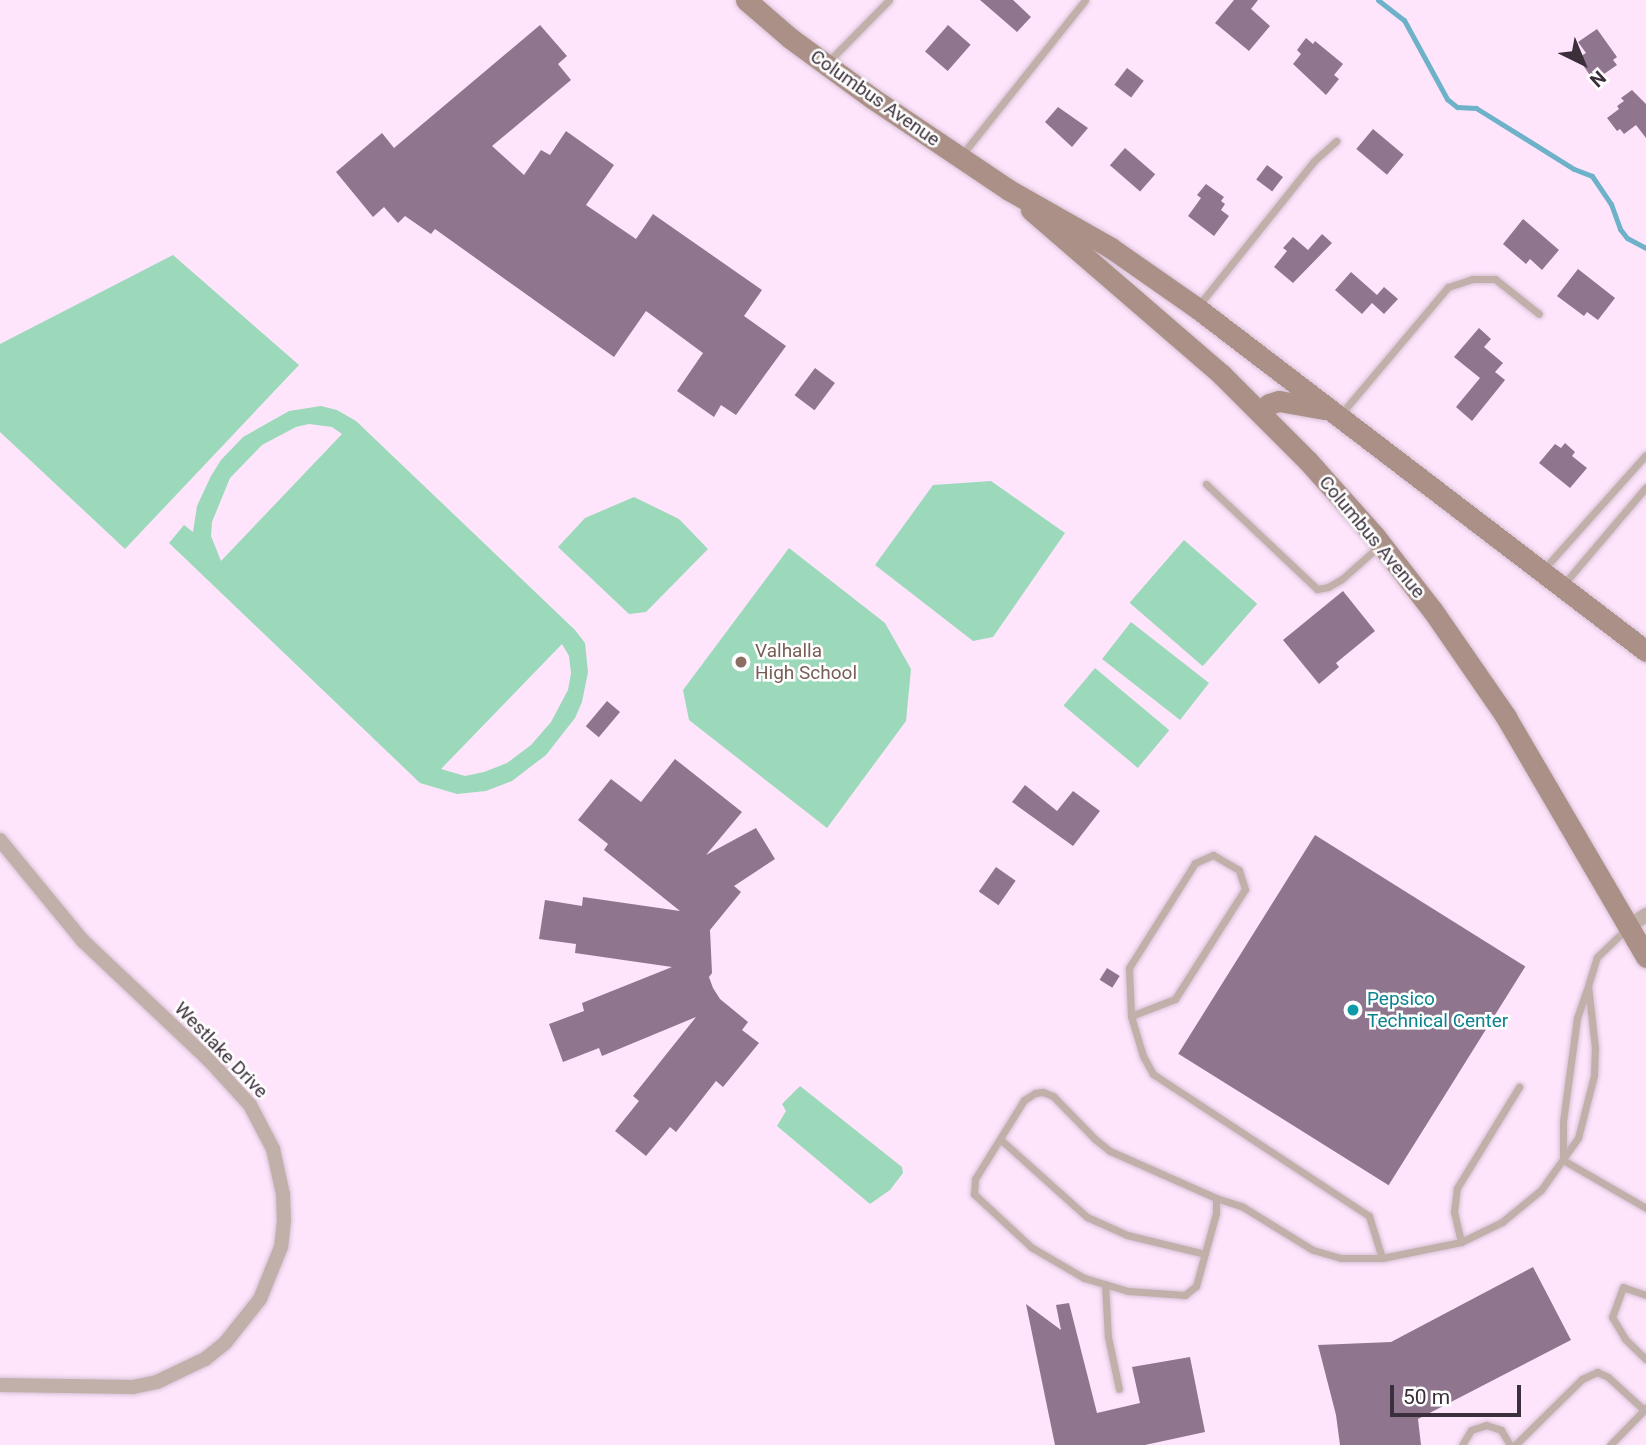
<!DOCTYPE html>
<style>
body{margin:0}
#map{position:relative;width:1646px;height:1445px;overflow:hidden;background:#fee5fc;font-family:Roboto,sans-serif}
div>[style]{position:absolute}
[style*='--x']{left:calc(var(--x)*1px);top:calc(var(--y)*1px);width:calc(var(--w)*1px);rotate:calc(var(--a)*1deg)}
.green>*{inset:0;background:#9cd9bb;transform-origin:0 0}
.stream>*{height:5px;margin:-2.5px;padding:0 2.5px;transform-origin:2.5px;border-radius:2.5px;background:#6eb2ca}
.building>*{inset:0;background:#8f758e;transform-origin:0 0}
.roads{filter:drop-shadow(0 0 2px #d7c1d5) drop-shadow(0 0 2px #d7c1d5)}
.lane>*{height:7px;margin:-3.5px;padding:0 3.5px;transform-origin:3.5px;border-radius:3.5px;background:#c1afa9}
.street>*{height:14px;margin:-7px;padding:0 7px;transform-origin:7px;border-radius:7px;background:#c1afa9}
.secondary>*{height:21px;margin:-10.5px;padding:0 10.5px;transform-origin:10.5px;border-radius:10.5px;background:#aa9087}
.dots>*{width:19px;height:19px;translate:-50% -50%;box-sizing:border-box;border:4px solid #fff;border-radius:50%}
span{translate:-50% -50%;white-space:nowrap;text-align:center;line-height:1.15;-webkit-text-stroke:5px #fff;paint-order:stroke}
.street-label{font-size:19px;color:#3b2f3b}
.education-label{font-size:19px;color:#785e54}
.left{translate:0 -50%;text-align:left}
.culture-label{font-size:19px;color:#0d838f}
.north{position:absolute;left:1548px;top:28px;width:70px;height:70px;-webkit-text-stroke:5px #fff;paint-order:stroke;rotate:137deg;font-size:19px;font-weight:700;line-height:28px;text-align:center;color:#3b2f3b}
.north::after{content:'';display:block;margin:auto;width:24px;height:32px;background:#3b2f3b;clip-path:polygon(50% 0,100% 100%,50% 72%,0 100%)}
.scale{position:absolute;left:1390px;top:1385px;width:131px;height:32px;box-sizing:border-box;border:4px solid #3b2f3b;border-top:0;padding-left:9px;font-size:21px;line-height:24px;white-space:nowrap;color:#3b2f3b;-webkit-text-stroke:5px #fff;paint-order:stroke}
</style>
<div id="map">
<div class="green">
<div style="clip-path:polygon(173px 255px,299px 365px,125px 549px,0 432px,0 344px)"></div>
<div style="clip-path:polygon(evenodd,321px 406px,337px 410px,356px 421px,575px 630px,585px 643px,588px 672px,582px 702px,575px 718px,546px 755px,512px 781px,486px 791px,457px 794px,420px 783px,169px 543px,184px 525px,193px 532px,197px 506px,211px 476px,221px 460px,243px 437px,289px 411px,321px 406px,309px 424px,332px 427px,342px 434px,221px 561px,211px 536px,212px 522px,230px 478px,262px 445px,296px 427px,309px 424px,321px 406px,562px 644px,569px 656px,571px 673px,568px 690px,551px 722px,531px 745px,507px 763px,484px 772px,465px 776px,441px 769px,562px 644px)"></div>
<div style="clip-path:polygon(991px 481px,1065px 533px,993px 637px,973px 641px,875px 565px,933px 485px)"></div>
<div style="clip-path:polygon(634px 497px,679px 519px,708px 549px,646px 612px,629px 614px,558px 547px,585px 518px)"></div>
<div style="left:1184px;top:540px;width:97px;height:83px;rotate:41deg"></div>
<div style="clip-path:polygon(789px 548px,885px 623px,911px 669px,906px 721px,827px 828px,689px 720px,683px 690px)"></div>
<div style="left:1131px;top:622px;width:99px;height:47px;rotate:38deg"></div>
<div style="left:1095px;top:668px;width:97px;height:49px;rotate:40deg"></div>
<div style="clip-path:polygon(800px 1086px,902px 1167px,903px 1173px,890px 1190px,870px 1204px,777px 1126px,786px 1111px,782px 1104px)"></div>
</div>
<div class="stream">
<div style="--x:1378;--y:0;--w:33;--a:38"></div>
<div style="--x:1404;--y:20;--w:90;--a:61.4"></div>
<div style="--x:1447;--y:99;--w:13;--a:39"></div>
<div style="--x:1457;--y:107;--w:19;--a:3"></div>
<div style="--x:1476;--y:108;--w:115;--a:31.9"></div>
<div style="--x:1574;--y:169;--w:19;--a:21"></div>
<div style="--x:1592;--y:176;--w:34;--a:56"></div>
<div style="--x:1611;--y:204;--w:27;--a:70"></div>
<div style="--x:1620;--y:229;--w:11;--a:52"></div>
<div style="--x:1627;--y:238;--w:21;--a:28"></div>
</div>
<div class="building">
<div style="clip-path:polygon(980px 0,1013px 0,1031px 17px,1017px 32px)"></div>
<div style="clip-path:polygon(1234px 0,1258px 0,1251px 9px,1270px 26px,1249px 51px,1215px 23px)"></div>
<div style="clip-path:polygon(540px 25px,567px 56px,558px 64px,571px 80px,492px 146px,524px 175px,541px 150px,550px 155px,566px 131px,614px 165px,586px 205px,636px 239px,653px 214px,762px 290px,744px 316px,786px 346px,736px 415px,721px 405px,714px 417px,677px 391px,703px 353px,646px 311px,614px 357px,435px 229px,431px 234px,405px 216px,398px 223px,384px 207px,373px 217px,336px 172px,382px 133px,394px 148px)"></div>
<div style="left:948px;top:25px;width:30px;height:35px;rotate:41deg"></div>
<div style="clip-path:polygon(1597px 29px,1617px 57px,1613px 60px,1617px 65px,1594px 81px,1578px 58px,1586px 53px,1578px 42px)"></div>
<div style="clip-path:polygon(1306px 38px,1313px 44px,1315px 41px,1343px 64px,1334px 75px,1339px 79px,1326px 95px,1293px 64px,1301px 54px,1297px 50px)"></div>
<div style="left:1127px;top:68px;width:21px;height:21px;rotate:37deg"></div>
<div style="clip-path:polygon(1632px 90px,1646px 104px,1646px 138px,1636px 125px,1624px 134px,1620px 129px,1617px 131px,1607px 118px,1619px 109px,1617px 106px,1624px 101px,1621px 98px)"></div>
<div style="clip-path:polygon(1058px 107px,1088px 128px,1072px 147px,1045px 122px)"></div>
<div style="left:1373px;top:129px;width:40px;height:26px;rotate:40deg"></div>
<div style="left:1125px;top:148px;width:40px;height:23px;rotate:41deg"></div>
<div style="left:1267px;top:165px;width:20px;height:18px;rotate:37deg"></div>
<div style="clip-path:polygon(1206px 184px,1224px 197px,1221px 201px,1225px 204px,1221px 210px,1229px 216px,1214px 236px,1188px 216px,1201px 198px,1197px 195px)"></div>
<div style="clip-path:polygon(1523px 219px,1559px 250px,1542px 270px,1530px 259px,1526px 264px,1503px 244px)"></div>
<div style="clip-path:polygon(1322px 234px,1332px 243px,1293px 283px,1274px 267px,1287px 251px,1283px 248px,1293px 237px,1308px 250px)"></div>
<div style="clip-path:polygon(1578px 269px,1615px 298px,1598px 320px,1587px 312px,1584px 316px,1557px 296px)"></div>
<div style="clip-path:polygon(1351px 272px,1377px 295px,1384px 287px,1398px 299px,1384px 314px,1372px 303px,1362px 314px,1335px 290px)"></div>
<div style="clip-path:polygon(1479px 328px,1491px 339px,1484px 347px,1503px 363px,1495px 372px,1505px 380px,1472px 421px,1456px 407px,1480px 378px,1454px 357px)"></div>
<div style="left:815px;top:368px;width:25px;height:34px;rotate:37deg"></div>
<div style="clip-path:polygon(1565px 443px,1575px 452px,1572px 456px,1587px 468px,1570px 488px,1539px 463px,1555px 444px,1561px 448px)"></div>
<div style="clip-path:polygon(1343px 591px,1375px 631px,1336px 663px,1339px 667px,1319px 684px,1283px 640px)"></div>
<div style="left:607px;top:701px;width:17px;height:33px;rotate:40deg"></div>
<div style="clip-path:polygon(675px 759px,742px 812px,706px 855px,756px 828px,775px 859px,734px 886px,741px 892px,710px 930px,712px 973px,709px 977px,713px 988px,720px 999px,748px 1022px,742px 1030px,759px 1043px,723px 1087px,716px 1081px,676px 1132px,670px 1127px,646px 1156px,615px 1131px,639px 1101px,633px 1096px,696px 1017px,602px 1056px,599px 1048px,563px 1062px,549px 1024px,584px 1011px,582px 1003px,672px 967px,575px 953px,576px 944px,539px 939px,545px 900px,582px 906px,583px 897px,680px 911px,604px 850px,608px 844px,578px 820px,611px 779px,641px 802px)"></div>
<div style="clip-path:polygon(1025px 785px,1057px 811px,1073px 791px,1100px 811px,1073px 846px,1012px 802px)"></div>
<div style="left:1315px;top:835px;width:248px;height:258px;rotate:32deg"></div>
<div style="left:996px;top:867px;width:24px;height:30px;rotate:35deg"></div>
<div style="left:1107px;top:968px;width:15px;height:14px;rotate:32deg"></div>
<div style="clip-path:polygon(1533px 1267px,1571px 1340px,1418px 1419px,1421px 1445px,1340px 1445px,1336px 1415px,1318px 1345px,1391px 1342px)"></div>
<div style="clip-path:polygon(1069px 1303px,1097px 1413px,1140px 1403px,1132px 1367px,1190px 1357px,1205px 1432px,1145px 1445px,1055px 1445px,1026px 1304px,1061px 1330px,1056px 1305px)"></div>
</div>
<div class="roads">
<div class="lane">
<div style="--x:828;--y:62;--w:87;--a:-45.5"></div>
<div style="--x:961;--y:156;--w:199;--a:-51.5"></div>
<div style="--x:1199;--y:305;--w:184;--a:-51.4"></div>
<div style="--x:1314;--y:161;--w:30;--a:-42"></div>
<div style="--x:1341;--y:414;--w:166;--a:-49.9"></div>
<div style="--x:1448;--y:287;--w:25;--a:-18"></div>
<div style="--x:1472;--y:279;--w:23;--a:0"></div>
<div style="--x:1495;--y:279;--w:56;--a:38.5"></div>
<div style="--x:1206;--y:484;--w:153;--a:43.4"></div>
<div style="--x:1317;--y:589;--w:11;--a:-10"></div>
<div style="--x:1328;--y:587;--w:16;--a:-30"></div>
<div style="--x:1342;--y:579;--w:50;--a:-41.7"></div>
<div style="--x:1543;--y:570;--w:154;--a:-48.2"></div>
<div style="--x:1563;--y:585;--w:128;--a:-49.7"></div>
<div style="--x:1587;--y:989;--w:31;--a:109"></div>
<div style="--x:1577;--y:1018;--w:105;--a:97.7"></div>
<div style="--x:1563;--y:1122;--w:38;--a:90"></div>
<div style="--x:1563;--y:1160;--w:96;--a:30"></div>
<div style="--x:1131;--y:1016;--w:47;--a:-21.1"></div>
<div style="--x:1175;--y:999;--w:130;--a:-57.5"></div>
<div style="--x:1245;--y:889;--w:20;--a:-108"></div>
<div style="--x:1239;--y:870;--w:30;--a:-150"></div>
<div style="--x:1213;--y:855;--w:20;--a:156"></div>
<div style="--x:1195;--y:863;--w:124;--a:122.2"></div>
<div style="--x:1129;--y:968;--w:48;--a:87.6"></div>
<div style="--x:1131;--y:1016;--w:42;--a:73.3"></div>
<div style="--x:1143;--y:1056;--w:21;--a:61"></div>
<div style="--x:1153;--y:1074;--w:258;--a:33.3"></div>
<div style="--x:1369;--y:1216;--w:44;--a:72.8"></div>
<div style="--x:1043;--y:1092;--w:11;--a:22"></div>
<div style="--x:1053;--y:1096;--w:60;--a:45.7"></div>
<div style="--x:1095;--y:1139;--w:19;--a:39"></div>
<div style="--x:1110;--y:1151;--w:116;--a:23.9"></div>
<div style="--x:1216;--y:1198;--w:15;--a:90"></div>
<div style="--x:1216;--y:1213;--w:76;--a:105.3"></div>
<div style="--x:1196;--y:1286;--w:14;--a:141"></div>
<div style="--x:1185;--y:1295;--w:57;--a:-176"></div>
<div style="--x:1128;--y:1291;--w:46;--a:-163.5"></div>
<div style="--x:1084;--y:1278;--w:61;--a:-149.7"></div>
<div style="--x:1031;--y:1247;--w:78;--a:-137.1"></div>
<div style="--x:974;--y:1194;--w:15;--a:-86"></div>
<div style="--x:975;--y:1179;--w:93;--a:-58.2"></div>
<div style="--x:1024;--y:1100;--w:13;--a:-32"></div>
<div style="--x:1035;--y:1093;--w:8;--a:-7"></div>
<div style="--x:1000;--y:1139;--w:117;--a:41.9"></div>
<div style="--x:1087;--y:1217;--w:44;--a:24.2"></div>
<div style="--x:1127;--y:1235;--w:80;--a:13.7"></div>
<div style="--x:1216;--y:1198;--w:28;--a:18"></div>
<div style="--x:1243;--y:1207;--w:82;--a:31.6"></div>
<div style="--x:1313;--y:1250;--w:29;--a:16"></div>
<div style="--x:1341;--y:1258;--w:41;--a:0"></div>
<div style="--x:1382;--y:1258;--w:81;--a:-11.4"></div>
<div style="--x:1461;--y:1242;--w:46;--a:-26"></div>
<div style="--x:1502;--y:1222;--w:50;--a:-39.4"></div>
<div style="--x:1541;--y:1190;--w:64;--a:-54.6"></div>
<div style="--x:1578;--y:1138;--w:65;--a:-75.7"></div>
<div style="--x:1594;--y:1075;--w:27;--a:-88"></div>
<div style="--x:1595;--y:1048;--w:62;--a:-96.4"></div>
<div style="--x:1588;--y:986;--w:30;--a:-73"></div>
<div style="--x:1597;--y:957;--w:39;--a:-44"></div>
<div style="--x:1461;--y:1242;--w:31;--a:-103"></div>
<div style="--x:1454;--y:1212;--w:24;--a:-83"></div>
<div style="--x:1457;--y:1188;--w:119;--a:-58.5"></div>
<div style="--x:1105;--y:1284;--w:53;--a:86.8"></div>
<div style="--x:1108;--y:1337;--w:53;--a:78.1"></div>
<div style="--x:1646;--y:1295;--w:24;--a:-161"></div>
<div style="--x:1623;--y:1287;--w:32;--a:110"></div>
<div style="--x:1612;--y:1317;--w:26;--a:59"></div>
<div style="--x:1625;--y:1339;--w:29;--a:44"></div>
<div style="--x:1462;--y:1445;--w:17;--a:-59"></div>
<div style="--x:1471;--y:1430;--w:16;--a:-18"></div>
<div style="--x:1486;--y:1425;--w:16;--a:18"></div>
<div style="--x:1501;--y:1430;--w:17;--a:59"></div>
<div style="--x:1515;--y:1445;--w:94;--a:-44.6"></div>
<div style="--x:1582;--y:1379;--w:17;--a:-25"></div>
<div style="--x:1597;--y:1372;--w:12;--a:24"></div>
<div style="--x:1608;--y:1377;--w:49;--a:42.5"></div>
<div style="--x:1610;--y:1445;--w:52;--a:-45.8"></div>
</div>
<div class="street">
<div style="--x:0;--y:840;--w:131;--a:50.6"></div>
<div style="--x:83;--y:941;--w:173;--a:43.4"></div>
<div style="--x:209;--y:1060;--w:61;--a:47.7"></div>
<div style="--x:250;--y:1105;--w:50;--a:62.4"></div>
<div style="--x:273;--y:1149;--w:46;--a:77.5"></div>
<div style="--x:283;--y:1194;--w:26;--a:88"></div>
<div style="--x:284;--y:1220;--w:27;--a:96"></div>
<div style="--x:281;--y:1247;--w:56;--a:112"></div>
<div style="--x:260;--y:1299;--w:56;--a:128.5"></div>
<div style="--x:225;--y:1343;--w:26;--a:141"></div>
<div style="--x:205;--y:1359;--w:53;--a:154.4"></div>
<div style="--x:157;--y:1382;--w:25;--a:168"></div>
<div style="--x:133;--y:1387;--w:133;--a:-179.1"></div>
<div style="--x:1628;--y:927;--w:22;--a:-34"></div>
</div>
<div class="secondary">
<div style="--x:746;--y:0;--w:58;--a:40.8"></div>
<div style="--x:790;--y:38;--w:102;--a:36.2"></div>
<div style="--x:872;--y:98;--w:165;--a:33.9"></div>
<div style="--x:1009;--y:190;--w:117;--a:29.6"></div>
<div style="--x:1111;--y:248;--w:105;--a:34.9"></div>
<div style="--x:1197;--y:308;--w:565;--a:37.38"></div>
<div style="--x:1031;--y:210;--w:251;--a:40.8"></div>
<div style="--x:1221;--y:374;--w:123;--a:45"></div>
<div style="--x:1308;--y:461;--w:99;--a:48.3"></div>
<div style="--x:1374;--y:535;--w:96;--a:52.2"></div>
<div style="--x:1433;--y:611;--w:129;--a:55.4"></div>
<div style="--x:1506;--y:717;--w:278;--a:59.7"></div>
<div style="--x:1261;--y:412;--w:11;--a:-45"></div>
<div style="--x:1269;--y:404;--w:10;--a:-17"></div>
<div style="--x:1279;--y:401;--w:47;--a:9.9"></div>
</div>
</div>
<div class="dots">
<div style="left:741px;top:662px;background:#8d6e63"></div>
<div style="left:1353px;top:1010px;background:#0f9aa8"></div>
</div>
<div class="street-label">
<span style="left:875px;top:98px;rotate:35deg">Columbus Avenue</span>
<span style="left:1372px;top:537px;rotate:50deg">Columbus Avenue</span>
<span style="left:221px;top:1050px;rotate:46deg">Westlake Drive</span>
</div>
<div class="education-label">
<span class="left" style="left:755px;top:662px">Valhalla<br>High School</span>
</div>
<div class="culture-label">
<span class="left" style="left:1367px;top:1010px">Pepsico<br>Technical Center</span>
</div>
<div class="north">N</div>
<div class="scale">50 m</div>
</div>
